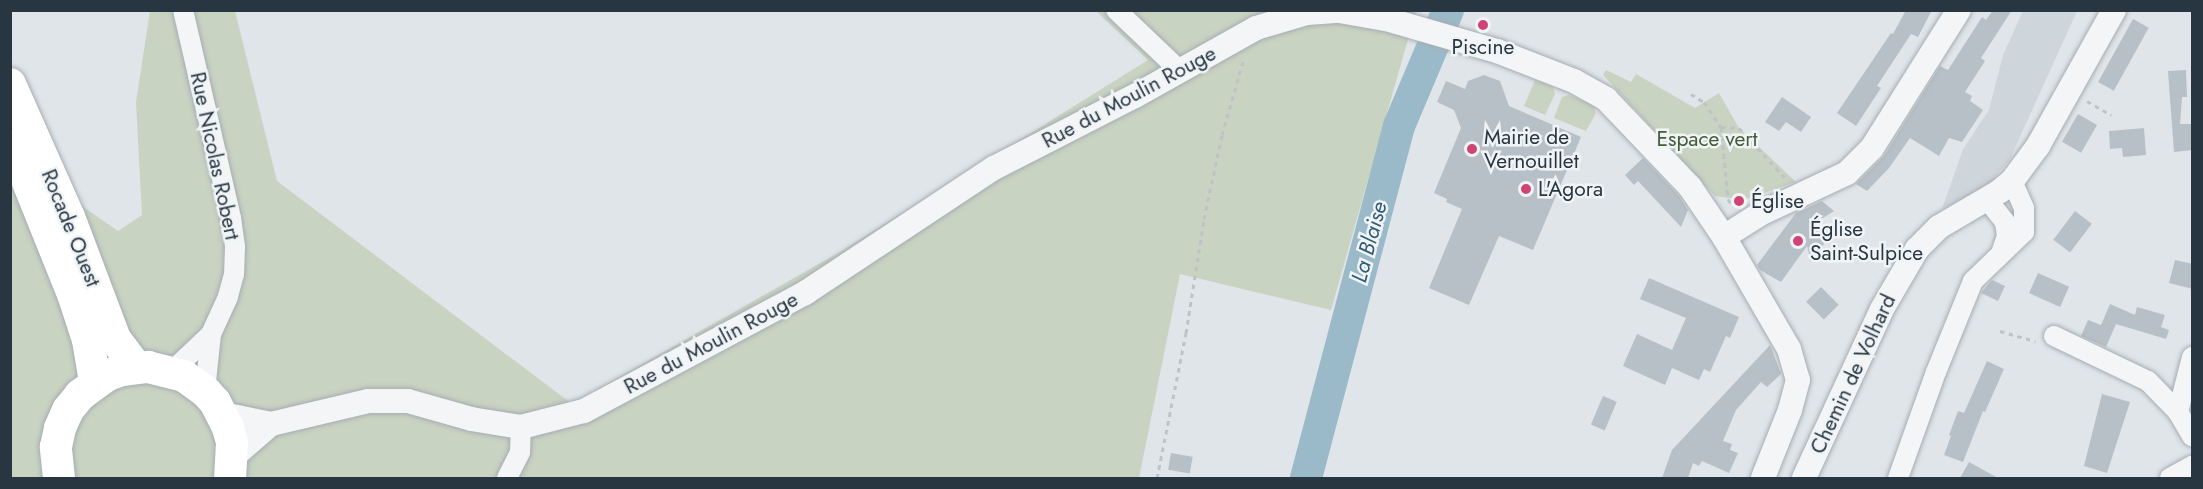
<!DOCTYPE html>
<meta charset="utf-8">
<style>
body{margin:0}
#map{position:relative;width:2203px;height:489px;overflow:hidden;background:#e0e5e9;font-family:Jost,sans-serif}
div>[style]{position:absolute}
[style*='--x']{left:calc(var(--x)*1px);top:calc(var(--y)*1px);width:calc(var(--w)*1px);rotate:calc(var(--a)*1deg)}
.built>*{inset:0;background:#ced5db}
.green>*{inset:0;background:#c9d3c1}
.river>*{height:32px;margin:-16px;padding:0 16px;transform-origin:16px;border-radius:16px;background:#9bbac9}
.building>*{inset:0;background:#b7c0c6;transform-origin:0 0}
.path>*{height:3px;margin-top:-1.5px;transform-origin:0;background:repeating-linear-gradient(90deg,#bec3c8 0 4.5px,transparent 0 9px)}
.roads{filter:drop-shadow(0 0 2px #a5adb3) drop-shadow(0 0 2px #a5adb3)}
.minor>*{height:20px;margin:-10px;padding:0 10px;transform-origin:10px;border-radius:10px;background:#f3f5f7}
.tertiary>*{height:24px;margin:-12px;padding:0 12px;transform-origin:12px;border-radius:12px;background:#f3f5f7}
.primary>*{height:32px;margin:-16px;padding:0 16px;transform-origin:16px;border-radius:16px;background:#fff}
.dots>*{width:16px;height:16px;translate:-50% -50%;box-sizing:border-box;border:3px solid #f0f4f7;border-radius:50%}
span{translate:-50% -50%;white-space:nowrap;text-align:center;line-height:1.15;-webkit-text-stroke:5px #f0f4f7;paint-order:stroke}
.poi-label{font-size:21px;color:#283641}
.left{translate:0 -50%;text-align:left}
.street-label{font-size:21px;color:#283641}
.park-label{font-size:21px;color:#445d36}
.water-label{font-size:22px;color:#325d75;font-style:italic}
.frame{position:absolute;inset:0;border:12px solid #283641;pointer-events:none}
</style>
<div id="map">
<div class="built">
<div style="clip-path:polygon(2023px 11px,2077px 11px,2010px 159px,1987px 186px,1942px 209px,1963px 149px,1989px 110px,2003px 55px)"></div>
</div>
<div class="green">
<div style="clip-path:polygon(150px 11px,235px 11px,277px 181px,572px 404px,838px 253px,1148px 60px,1096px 11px,1416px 11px,1331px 310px,1180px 274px,1139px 478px,11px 478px,10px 156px,118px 231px,142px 215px,136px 102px)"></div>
<div style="clip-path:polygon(1606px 70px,1631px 82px,1636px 74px,1695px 108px,1719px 93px,1739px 128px,1796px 182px,1743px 200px,1715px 196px,1603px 75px)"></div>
<div style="clip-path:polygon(1535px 80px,1553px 87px,1555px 94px,1545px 115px,1524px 106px)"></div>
<div style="clip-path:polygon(1569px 95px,1593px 105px,1596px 113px,1586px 131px,1554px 118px,1562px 97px)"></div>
</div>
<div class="river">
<div style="--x:1306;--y:478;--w:364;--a:-75.2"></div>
<div style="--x:1399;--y:126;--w:126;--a:-67.1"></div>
</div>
<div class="building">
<div style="clip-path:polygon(1906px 10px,1932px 10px,1918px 37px,1911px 34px,1877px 86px,1881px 88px,1856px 126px,1837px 113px,1891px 33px,1893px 34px)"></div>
<div style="clip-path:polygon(1993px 10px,2012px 10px,1981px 58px,1985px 61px,1965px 92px,1972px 96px,1970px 101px,1983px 110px,1962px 142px,1949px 138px,1939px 156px,1910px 138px,1889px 168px,1867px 191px,1856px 184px,1884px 156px,1940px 66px,1948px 70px,1982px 17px,1986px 20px)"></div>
<div style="left:2133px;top:19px;width:18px;height:72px;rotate:29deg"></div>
<div style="clip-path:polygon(2186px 70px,2187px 97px,2182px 97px,2180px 124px,2191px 124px,2193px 150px,2174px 152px,2168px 71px)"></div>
<div style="clip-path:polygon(1484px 75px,1500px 81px,1509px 106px,1581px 137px,1533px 250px,1499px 236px,1469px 305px,1429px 288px,1462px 209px,1446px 202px,1447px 199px,1434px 193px,1461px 128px,1454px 110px,1437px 102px,1446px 81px,1465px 89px,1468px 81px)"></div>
<div style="clip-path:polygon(1782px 97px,1811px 117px,1801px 132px,1786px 122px,1779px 131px,1765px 122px)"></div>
<div style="left:2078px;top:114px;width:22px;height:32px;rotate:30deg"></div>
<div style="clip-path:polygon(2144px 128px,2146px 155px,2123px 157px,2122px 148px,2110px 149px,2109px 131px)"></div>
<div style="clip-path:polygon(1643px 158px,1679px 196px,1688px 210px,1681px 227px,1638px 181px,1634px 185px,1625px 175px)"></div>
<div style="clip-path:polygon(1822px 201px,1834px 211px,1818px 221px,1827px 228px,1824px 231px,1826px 241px,1811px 262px,1807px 246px,1781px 282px,1760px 270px,1757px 265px,1796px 213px)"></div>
<div style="left:2075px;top:211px;width:21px;height:36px;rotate:37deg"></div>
<div style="clip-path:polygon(2175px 260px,2193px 264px,2193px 289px,2169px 283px)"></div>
<div style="left:2038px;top:273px;width:34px;height:22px;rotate:24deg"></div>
<div style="clip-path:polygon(1649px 278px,1739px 317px,1730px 338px,1726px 336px,1710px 372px,1704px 369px,1699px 380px,1672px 368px,1665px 385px,1623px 366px,1637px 334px,1672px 350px,1686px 318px,1640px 299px)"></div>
<div style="clip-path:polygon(1992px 280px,2005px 286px,1998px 301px,1981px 293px)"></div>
<div style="left:1821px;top:287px;width:25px;height:21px;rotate:45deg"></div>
<div style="clip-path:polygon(2110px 304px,2135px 315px,2137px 307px,2165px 315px,2161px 327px,2169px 330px,2166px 339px,2116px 324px,2106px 347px,2081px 336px,2088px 320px,2101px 325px)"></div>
<div style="clip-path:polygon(1770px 345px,1781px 374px,1767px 387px,1761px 382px,1736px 410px,1723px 441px,1732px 444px,1730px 450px,1738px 453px,1729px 473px,1702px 461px,1699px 466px,1693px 463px,1688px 478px,1662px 478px,1672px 450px)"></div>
<div style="clip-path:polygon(1987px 361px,2004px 369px,1985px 412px,1983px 411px,1963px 462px,1944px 455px,1951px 436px,1949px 435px,1958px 411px,1964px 413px)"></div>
<div style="clip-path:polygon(2102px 394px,2130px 402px,2107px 473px,2084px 466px)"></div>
<div style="left:1603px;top:396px;width:15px;height:31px;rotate:23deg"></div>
<div style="left:1171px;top:453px;width:22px;height:17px;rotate:10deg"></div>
<div style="clip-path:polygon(1969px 462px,1998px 478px,1960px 478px)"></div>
</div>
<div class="path">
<div style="--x:1691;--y:94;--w:15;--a:32"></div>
<div style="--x:1704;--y:102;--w:30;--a:56"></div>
<div style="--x:1721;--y:127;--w:18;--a:3"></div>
<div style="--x:1739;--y:128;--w:69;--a:47.3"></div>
<div style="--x:2087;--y:101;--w:28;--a:30"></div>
<div style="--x:1721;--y:127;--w:72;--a:84.4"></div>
<div style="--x:1728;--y:199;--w:9;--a:58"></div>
<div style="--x:2000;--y:331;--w:37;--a:16"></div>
<div style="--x:1157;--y:478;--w:148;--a:-78.7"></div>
<div style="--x:1186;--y:333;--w:115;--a:-81"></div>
<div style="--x:1204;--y:219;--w:86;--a:-77.9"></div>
<div style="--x:1222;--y:135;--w:80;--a:-74.1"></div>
</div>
<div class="roads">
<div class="minor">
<div style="--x:183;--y:10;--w:213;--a:77"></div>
<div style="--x:231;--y:218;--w:29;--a:82"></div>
<div style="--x:235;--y:247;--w:27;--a:92"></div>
<div style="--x:234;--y:274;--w:24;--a:105"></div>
<div style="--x:228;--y:297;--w:41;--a:114.7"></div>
<div style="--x:211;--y:334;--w:57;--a:96"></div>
<div style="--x:1116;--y:10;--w:88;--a:43.6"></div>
<div style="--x:1987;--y:199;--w:29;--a:52"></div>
<div style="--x:2005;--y:222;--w:14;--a:82"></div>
<div style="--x:2007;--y:236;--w:18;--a:109"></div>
<div style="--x:2054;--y:336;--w:104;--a:25.6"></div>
<div style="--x:2148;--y:381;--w:43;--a:45.9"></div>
<div style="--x:2192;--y:357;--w:57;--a:104.3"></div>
<div style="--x:2178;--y:412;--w:28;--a:60"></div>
<div style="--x:171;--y:372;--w:55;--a:-43.5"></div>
<div style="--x:507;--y:478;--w:29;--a:-63"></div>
<div style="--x:520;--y:452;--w:25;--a:-88"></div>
<div style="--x:1898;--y:478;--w:113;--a:-70.3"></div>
<div style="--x:1936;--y:372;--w:98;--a:-67.9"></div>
<div style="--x:1973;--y:281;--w:71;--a:-43.9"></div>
<div style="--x:2024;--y:232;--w:24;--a:-90"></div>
<div style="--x:2024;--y:208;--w:30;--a:-114"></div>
<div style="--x:2170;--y:478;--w:25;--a:-29"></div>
</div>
<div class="tertiary">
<div style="--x:1724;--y:237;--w:43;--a:-32.6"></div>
<div style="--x:1760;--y:214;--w:96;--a:-25.2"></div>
<div style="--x:1847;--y:173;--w:35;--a:-45"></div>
<div style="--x:1872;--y:148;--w:163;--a:-57.8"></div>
<div style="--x:223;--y:414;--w:49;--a:11.8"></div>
<div style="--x:271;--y:424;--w:100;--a:-13.3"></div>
<div style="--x:368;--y:401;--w:40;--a:0"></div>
<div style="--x:408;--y:401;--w:66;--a:15.9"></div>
<div style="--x:471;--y:419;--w:51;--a:9.1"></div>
<div style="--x:521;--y:427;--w:65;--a:-14.3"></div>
<div style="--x:584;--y:411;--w:251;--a:-28.1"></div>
<div style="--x:805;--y:293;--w:227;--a:-33.5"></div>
<div style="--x:994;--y:168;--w:158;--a:-27.1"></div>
<div style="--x:1135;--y:96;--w:139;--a:-29.3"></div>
<div style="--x:1256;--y:28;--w:53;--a:-16.4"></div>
<div style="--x:1307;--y:13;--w:32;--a:-4"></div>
<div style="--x:1339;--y:11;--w:48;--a:9.7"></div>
<div style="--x:1386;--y:19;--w:116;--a:16.1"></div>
<div style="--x:1497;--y:51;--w:83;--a:21.3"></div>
<div style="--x:1574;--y:81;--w:37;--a:29"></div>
<div style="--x:1606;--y:99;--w:122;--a:46.3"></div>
<div style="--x:1690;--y:187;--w:60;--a:55.8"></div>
<div style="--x:1724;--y:237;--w:129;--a:59.9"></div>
<div style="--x:1789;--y:349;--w:32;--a:74"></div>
<div style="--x:1798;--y:380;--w:31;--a:105"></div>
<div style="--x:1790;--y:410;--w:73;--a:111.7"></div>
<div style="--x:233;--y:457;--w:50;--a:-41"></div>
<div style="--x:1804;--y:478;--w:186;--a:-65.2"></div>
<div style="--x:1882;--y:309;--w:69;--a:-59.7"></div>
<div style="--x:1917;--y:249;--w:31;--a:-45"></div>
<div style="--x:1939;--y:227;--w:71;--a:-30.5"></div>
<div style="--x:2000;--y:191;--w:16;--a:-40"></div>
<div style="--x:2012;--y:181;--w:44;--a:-53.4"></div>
<div style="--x:2038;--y:146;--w:156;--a:-60.8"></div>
</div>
<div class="primary">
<div style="--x:10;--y:84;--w:145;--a:66.1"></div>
<div style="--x:69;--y:217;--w:130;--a:69.3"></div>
<div style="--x:115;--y:339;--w:35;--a:53"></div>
<div style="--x:13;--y:145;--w:164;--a:68.1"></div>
<div style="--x:74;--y:297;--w:45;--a:72"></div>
<div style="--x:88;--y:340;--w:43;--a:80.5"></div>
<div style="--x:59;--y:478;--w:31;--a:-96"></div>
<div style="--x:56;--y:447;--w:19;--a:-78"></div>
<div style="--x:60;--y:428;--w:20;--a:-66"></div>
<div style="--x:68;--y:410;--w:19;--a:-51"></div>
<div style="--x:80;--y:395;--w:34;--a:-36"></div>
<div style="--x:108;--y:375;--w:15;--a:-20"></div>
<div style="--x:122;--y:370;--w:26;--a:-7"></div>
<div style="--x:148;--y:367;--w:37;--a:14"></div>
<div style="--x:184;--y:376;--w:26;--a:36"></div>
<div style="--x:205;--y:391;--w:15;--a:48"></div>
<div style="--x:215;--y:402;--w:29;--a:63"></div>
<div style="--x:228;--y:428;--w:15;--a:74"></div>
<div style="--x:232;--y:442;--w:36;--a:93"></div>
</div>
</div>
<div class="dots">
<div style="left:1483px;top:25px;background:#cf4474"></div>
<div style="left:1472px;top:149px;background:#cf4474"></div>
<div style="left:1526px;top:189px;background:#cf4474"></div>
<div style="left:1739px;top:201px;background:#cf4474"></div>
<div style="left:1798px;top:241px;background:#cf4474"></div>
</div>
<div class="poi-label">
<span style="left:1483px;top:47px">Piscine</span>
<span class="left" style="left:1484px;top:149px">Mairie de<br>Vernouillet</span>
<span class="left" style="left:1538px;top:189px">L'Agora</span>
<span class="left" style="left:1751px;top:201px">Église</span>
<span class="left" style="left:1810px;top:241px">Église<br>Saint-Sulpice</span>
</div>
<div class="street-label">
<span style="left:1129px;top:97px;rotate:-28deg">Rue du Moulin Rouge</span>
<span style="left:215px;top:156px;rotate:78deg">Rue Nicolas Robert</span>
<span style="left:71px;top:228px;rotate:68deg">Rocade Ouest</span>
<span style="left:711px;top:343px;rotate:-28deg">Rue du Moulin Rouge</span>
<span style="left:1853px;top:374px;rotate:-65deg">Chemin de Volhard</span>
</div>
<div class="park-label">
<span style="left:1707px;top:139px">Espace vert</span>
</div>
<div class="water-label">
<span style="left:1369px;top:242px;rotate:-75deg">La Blaise</span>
</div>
<div class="frame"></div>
</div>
